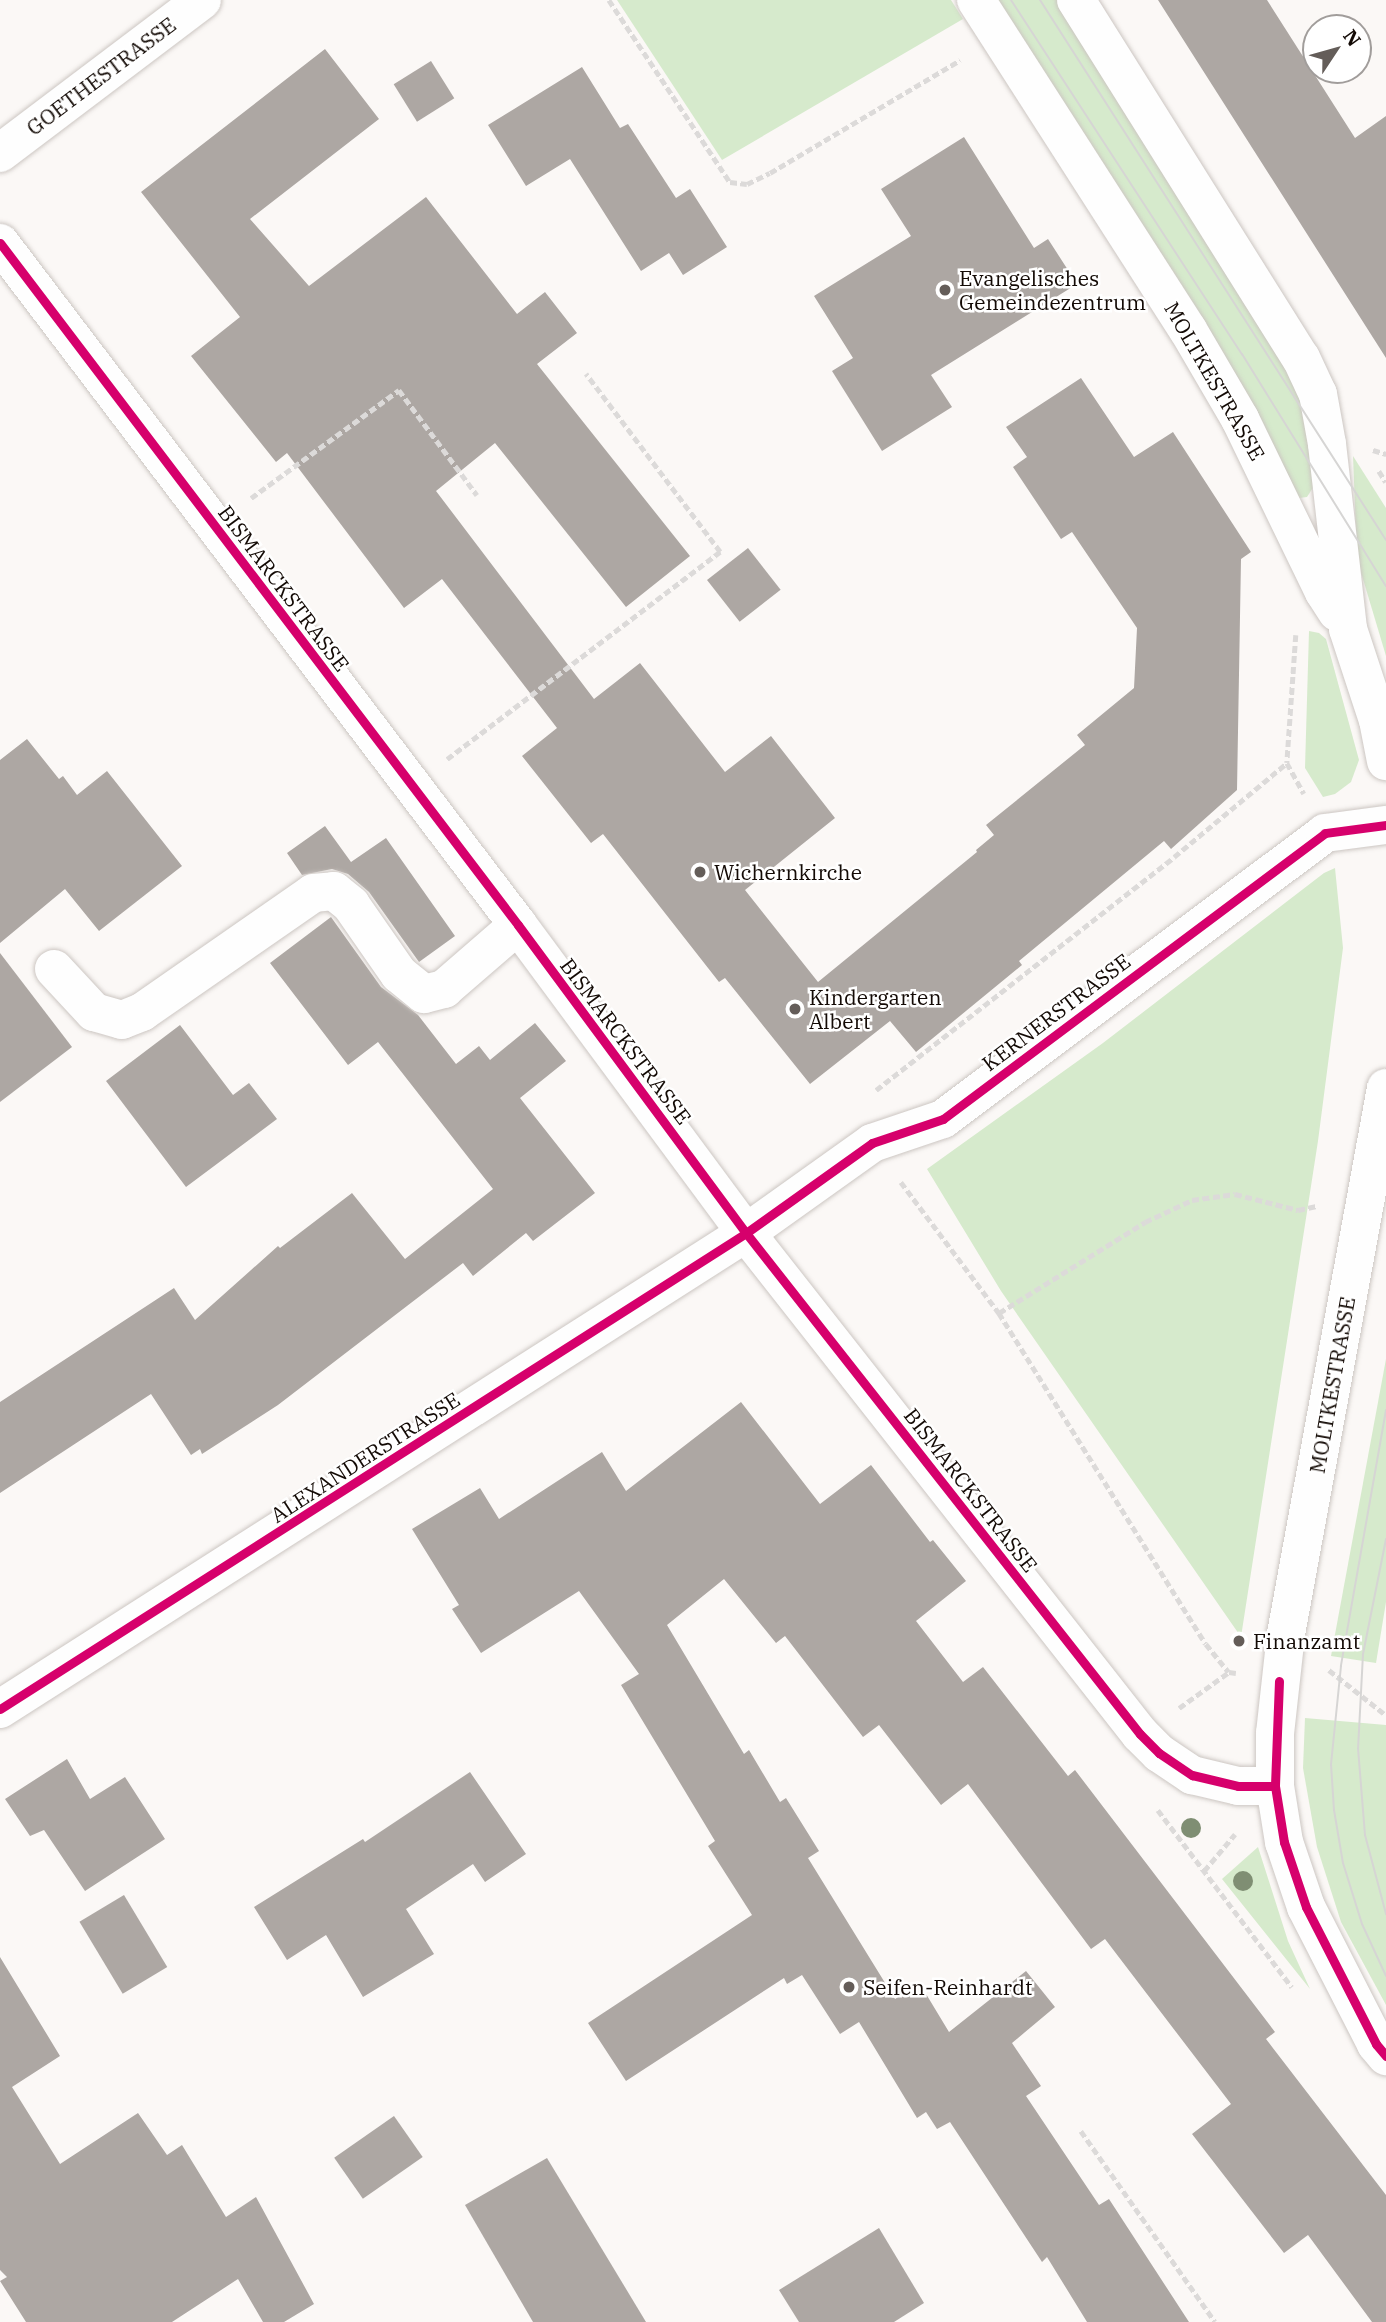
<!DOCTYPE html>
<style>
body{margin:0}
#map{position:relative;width:1386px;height:2322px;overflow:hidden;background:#fbf8f6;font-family:"IBM Plex Serif",serif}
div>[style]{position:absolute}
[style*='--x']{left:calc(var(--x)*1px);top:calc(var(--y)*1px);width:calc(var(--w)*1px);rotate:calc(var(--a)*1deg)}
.green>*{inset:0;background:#d6eacc}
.building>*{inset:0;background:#ada7a3;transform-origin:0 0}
.path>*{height:4.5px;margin-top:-2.25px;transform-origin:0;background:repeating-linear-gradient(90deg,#dcdad9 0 7px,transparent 0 10.5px)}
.roads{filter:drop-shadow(0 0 2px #ccc6c2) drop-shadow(0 0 2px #ccc6c2)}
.minor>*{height:38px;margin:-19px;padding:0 19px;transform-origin:19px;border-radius:19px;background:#fefefe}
.tram>*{height:2px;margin:-1px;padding:0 1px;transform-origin:1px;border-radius:1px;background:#d6d5d4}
.cycleway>*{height:9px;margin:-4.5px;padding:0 4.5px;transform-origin:4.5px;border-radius:4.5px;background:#d6006c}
.trees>*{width:20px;height:20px;margin:-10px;border-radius:50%;background:#7f8e73}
.dots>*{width:19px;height:19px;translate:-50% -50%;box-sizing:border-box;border:4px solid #fff;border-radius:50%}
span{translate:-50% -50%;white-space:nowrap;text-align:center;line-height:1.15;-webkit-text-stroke:5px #fff;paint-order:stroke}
.street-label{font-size:21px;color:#130a05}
.poi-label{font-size:21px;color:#130a05}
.left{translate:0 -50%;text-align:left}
.north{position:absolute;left:1302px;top:14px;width:70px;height:70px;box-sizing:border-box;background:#fff;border:2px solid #a19d9b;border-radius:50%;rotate:54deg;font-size:19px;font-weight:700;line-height:28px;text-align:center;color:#130a05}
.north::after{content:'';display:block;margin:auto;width:24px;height:32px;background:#645d59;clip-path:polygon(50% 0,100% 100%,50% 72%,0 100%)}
</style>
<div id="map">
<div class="green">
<div style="clip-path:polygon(617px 0,951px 0,963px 19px,722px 160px)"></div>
<div style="clip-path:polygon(997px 0,1057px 0,1300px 391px,1314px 486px,1307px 497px,1299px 498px)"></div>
<div style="clip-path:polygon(1353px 456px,1386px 508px,1386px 656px,1357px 559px)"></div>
<div style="clip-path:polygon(1309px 631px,1319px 633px,1326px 639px,1359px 760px,1351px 782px,1335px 794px,1323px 797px,1305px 768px)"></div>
<div style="clip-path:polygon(1335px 868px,1343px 948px,1318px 1141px,1241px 1637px,1001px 1291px,927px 1169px,1103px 1043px,1324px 873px)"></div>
<div style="clip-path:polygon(1386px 1359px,1386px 1602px,1376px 1663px,1331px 1656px)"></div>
<div style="clip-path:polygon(1305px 1718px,1386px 1725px,1386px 2005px,1341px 1922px,1317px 1847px,1303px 1768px)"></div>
<div style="clip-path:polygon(1258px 1847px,1288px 1941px,1310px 1989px,1222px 1879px)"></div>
</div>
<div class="building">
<div style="clip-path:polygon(1158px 0,1267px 0,1355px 138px,1386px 116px,1386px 358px)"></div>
<div style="clip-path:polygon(325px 49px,379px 119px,250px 219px,309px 286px,426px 197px,517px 314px,545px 292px,577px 333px,537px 364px,690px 556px,626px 607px,495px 443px,436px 491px,594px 699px,640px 663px,725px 772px,771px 736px,835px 818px,745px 890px,818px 982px,977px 852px,976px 850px,994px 835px,986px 825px,1085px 745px,1077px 735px,1134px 688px,1137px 628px,1072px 532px,1061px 539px,1013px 467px,1027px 457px,1006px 427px,1081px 378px,1134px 457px,1173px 432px,1251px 552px,1241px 559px,1237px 790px,1171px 849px,1164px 841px,1019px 961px,1022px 965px,916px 1052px,890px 1021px,810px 1084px,725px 978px,719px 982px,603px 834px,591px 843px,522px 756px,557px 728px,442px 579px,404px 608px,287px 453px,276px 462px,191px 356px,240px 317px,141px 192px)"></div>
<div style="left:431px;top:61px;width:44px;height:44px;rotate:58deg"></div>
<div style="clip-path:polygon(582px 67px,620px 128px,628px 124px,676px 198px,690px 189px,727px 247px,683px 275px,669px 253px,641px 271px,570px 159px,526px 186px,488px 125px)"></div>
<div style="clip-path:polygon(964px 137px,1034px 248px,1048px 239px,1077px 284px,931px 375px,952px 407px,882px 451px,832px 371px,853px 358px,814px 296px,911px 236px,881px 189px)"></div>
<div style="left:748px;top:548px;width:53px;height:52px;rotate:52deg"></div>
<div style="clip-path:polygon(27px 739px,59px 779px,63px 776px,77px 795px,107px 771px,182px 866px,99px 931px,65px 889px,0 943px,0 760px)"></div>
<div style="clip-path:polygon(325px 826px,351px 862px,386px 838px,455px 936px,419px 962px,369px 892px,348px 874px,332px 869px,302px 875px,287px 853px)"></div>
<div style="clip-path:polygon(331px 917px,381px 987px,418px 1015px,456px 1064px,479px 1046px,490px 1060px,535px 1023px,566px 1061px,520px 1098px,595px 1193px,533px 1241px,526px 1233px,473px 1276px,463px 1263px,278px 1405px,202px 1454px,200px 1449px,191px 1455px,151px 1394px,0 1493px,0 1402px,174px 1288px,195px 1320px,278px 1246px,280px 1248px,352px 1193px,405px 1259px,493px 1189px,378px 1042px,348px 1065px,270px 963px)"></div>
<div style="clip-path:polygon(0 953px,72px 1047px,0 1102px)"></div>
<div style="clip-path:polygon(180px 1025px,233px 1095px,249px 1083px,277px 1119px,186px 1187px,106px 1081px)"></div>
<div style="clip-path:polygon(741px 1402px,820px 1504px,871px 1465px,930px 1542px,933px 1540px,966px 1581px,916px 1621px,963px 1682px,983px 1667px,1068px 1776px,1075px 1770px,1275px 2032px,1266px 2039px,1386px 2195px,1386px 2322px,1372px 2322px,1308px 2235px,1284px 2253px,1192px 2134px,1231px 2104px,1105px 1939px,1091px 1949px,968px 1784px,941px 1805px,879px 1725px,863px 1737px,785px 1636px,776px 1643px,724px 1579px,667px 1625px,744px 1754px,749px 1750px,780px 1802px,786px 1798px,819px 1851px,808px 1858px,895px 1999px,920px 1984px,949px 2032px,1026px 1971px,1055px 2007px,1012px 2043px,1041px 2086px,1026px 2096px,1099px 2205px,1109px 2199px,1189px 2322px,1087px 2322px,1047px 2257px,1042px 2262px,950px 2122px,937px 2129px,926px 2112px,917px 2118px,859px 2022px,840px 2034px,802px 1975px,787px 1984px,784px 1978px,626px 2081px,588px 2023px,752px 1915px,708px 1846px,715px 1841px,621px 1685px,639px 1674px,579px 1591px,481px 1653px,452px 1609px,459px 1605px,412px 1529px,480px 1488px,499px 1519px,602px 1452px,626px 1491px)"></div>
<div style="clip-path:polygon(67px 1759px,90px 1799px,125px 1777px,165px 1839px,85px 1891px,44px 1830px,30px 1836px,5px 1799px)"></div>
<div style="clip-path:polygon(470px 1772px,526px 1854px,485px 1882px,473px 1864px,406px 1909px,434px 1954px,363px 1997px,326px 1935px,287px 1960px,254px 1907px,363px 1839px,365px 1842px)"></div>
<div style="left:124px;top:1895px;width:84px;height:52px;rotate:59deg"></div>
<div style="clip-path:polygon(0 1957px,60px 2056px,12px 2087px,60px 2164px,138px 2113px,167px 2155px,182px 2145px,226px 2217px,256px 2197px,314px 2304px,284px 2322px,263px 2322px,238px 2279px,172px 2322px,26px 2322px,0 2281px,7px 2277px,0 2270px)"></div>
<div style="left:394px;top:2116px;width:50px;height:73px;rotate:55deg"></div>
<div style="clip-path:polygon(547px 2158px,611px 2264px,646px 2322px,533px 2322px,465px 2205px)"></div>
<div style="clip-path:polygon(879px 2228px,924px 2303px,894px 2322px,799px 2322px,779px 2290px)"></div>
</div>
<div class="path">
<div style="--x:609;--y:0;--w:219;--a:56.4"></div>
<div style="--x:730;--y:182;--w:17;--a:7"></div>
<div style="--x:747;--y:184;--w:25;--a:-26"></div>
<div style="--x:770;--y:173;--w:221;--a:-30.7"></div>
<div style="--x:1373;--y:450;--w:14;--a:17"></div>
<div style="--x:1379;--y:471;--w:13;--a:58"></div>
<div style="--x:251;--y:498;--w:183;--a:-36.1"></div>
<div style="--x:399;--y:390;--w:131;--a:53.4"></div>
<div style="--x:1296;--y:635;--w:128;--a:94"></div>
<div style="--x:1287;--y:763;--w:35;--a:61"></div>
<div style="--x:447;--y:759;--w:343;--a:-37.2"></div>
<div style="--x:720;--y:552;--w:223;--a:-127"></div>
<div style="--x:876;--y:1090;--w:378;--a:-38"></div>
<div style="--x:1174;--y:857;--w:147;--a:-39.8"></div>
<div style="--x:901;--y:1182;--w:164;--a:53.2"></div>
<div style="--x:999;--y:1313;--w:390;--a:58"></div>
<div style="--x:1206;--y:1644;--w:36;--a:51"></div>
<div style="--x:1229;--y:1672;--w:7;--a:8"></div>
<div style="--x:999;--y:1313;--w:172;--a:-31.9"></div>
<div style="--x:1145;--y:1222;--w:52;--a:-25.1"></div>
<div style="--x:1192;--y:1200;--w:43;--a:-7.9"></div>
<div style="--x:1235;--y:1194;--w:65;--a:14.3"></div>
<div style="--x:1298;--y:1210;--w:19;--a:-12"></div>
<div style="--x:1329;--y:1670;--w:73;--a:38.3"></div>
<div style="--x:1179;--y:1708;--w:62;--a:-35.8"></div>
<div style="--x:1158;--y:1810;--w:222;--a:52.9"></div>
<div style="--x:1204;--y:1871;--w:48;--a:-50"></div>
<div style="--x:1081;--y:2131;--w:233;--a:54.9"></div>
</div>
<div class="roads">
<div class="minor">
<div style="--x:976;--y:0;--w:392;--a:57.3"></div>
<div style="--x:1188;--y:330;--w:103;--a:59.7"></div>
<div style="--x:1240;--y:419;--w:192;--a:64.1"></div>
<div style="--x:1324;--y:592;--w:24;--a:57"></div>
<div style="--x:1076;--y:0;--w:423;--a:57.9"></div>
<div style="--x:1301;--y:358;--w:40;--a:65"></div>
<div style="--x:1318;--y:394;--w:51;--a:79.8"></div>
<div style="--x:1327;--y:444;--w:186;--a:83.5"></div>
<div style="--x:1348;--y:629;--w:96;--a:71.8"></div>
<div style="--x:1378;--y:720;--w:42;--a:79"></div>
<div style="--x:0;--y:153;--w:253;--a:-37.1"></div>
<div style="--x:0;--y:243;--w:856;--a:52.78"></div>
<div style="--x:518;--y:925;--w:383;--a:53.5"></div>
<div style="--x:746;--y:1233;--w:637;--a:51.82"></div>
<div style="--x:1140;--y:1734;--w:27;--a:45"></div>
<div style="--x:1159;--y:1753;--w:40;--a:34"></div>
<div style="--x:1192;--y:1775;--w:47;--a:13.4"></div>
<div style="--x:1238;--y:1786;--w:37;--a:0"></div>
<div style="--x:54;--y:969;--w:59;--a:47.1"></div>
<div style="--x:94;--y:1012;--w:29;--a:16"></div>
<div style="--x:122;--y:1020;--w:22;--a:-22"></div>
<div style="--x:142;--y:1012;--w:208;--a:-34.8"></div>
<div style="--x:313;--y:893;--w:21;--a:-5"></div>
<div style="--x:334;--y:891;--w:22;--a:39"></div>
<div style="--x:351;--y:905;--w:84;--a:55.2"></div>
<div style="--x:399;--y:974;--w:32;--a:39"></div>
<div style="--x:424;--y:994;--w:21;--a:-14"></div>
<div style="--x:444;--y:989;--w:98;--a:-40.9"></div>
<div style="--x:1386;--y:1088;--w:555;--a:100.38"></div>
<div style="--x:1286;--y:1634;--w:100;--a:96.3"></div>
<div style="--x:1275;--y:1733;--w:53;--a:90"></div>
<div style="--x:1275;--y:1786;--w:57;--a:80.9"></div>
<div style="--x:1284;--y:1842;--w:69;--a:71.3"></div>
<div style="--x:1306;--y:1907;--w:154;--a:62.9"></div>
<div style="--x:1376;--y:2044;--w:16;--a:50"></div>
<div style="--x:0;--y:1709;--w:885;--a:-32.54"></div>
<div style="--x:746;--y:1233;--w:155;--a:-35.5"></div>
<div style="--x:872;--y:1143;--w:75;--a:-18.7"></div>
<div style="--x:943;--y:1119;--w:477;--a:-36.8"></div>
<div style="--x:1325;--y:833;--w:62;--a:-7.5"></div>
</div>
</div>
<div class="tram">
<div style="--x:1011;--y:0;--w:423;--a:56.9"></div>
<div style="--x:1242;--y:354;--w:273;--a:58.2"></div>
<div style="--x:1040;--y:0;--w:641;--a:57.35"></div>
<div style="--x:1386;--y:1410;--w:260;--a:100"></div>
<div style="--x:1341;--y:1666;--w:99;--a:95.8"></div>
<div style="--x:1331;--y:1764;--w:46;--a:86.3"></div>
<div style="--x:1334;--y:1810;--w:54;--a:80.4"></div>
<div style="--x:1343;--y:1863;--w:64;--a:72.7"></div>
<div style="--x:1362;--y:1924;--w:57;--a:65.2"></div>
<div style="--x:1386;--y:1539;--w:117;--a:101.3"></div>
<div style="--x:1363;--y:1654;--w:94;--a:93"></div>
<div style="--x:1358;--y:1748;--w:87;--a:85.4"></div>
<div style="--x:1365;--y:1835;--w:82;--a:75.1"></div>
</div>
<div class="cycleway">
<div style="--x:0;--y:243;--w:856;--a:52.78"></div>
<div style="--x:518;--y:925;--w:383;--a:53.5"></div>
<div style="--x:746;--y:1233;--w:637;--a:51.82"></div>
<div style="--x:1140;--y:1734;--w:27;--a:45"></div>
<div style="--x:1159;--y:1753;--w:40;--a:34"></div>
<div style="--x:1192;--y:1775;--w:47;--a:13.4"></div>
<div style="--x:1238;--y:1786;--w:37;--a:0"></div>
<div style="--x:1279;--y:1681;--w:105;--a:92.2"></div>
<div style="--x:1275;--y:1786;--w:57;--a:80.9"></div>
<div style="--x:1284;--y:1842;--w:69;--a:71.3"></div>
<div style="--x:1306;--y:1907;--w:154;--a:62.9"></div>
<div style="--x:1376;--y:2044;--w:16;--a:50"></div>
<div style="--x:0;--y:1709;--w:885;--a:-32.54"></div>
<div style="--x:746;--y:1233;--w:155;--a:-35.5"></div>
<div style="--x:872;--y:1143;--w:75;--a:-18.7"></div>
<div style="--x:943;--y:1119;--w:477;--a:-36.8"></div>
<div style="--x:1325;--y:833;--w:62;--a:-7.5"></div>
</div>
<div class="trees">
<div style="left:1191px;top:1828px"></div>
<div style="left:1243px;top:1881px"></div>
</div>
<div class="dots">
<div style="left:945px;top:290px;background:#645d59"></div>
<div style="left:700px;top:872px;background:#645d59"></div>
<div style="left:795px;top:1009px;background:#645d59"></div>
<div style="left:1239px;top:1641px;background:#645d59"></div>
<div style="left:849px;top:1987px;background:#645d59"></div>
</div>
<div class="street-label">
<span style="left:101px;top:76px;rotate:-37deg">GOETHESTRASSE</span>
<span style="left:1215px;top:381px;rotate:60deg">MOLTKESTRASSE</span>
<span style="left:284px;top:588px;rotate:53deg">BISMARCKSTRASSE</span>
<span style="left:1056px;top:1012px;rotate:-37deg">KERNERSTRASSE</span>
<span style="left:626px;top:1041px;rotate:53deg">BISMARCKSTRASSE</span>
<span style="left:1332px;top:1385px;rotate:-80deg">MOLTKESTRASSE</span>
<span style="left:365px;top:1457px;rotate:-33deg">ALEXANDERSTRASSE</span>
<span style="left:971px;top:1490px;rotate:52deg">BISMARCKSTRASSE</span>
</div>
<div class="poi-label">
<span class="left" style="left:959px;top:290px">Evangelisches<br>Gemeindezentrum</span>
<span class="left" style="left:714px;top:872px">Wichernkirche</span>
<span class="left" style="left:809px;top:1009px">Kindergarten<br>Albert</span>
<span class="left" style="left:1253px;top:1641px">Finanzamt</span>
<span class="left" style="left:863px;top:1987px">Seifen-Reinhardt</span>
</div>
<div class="north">N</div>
</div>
